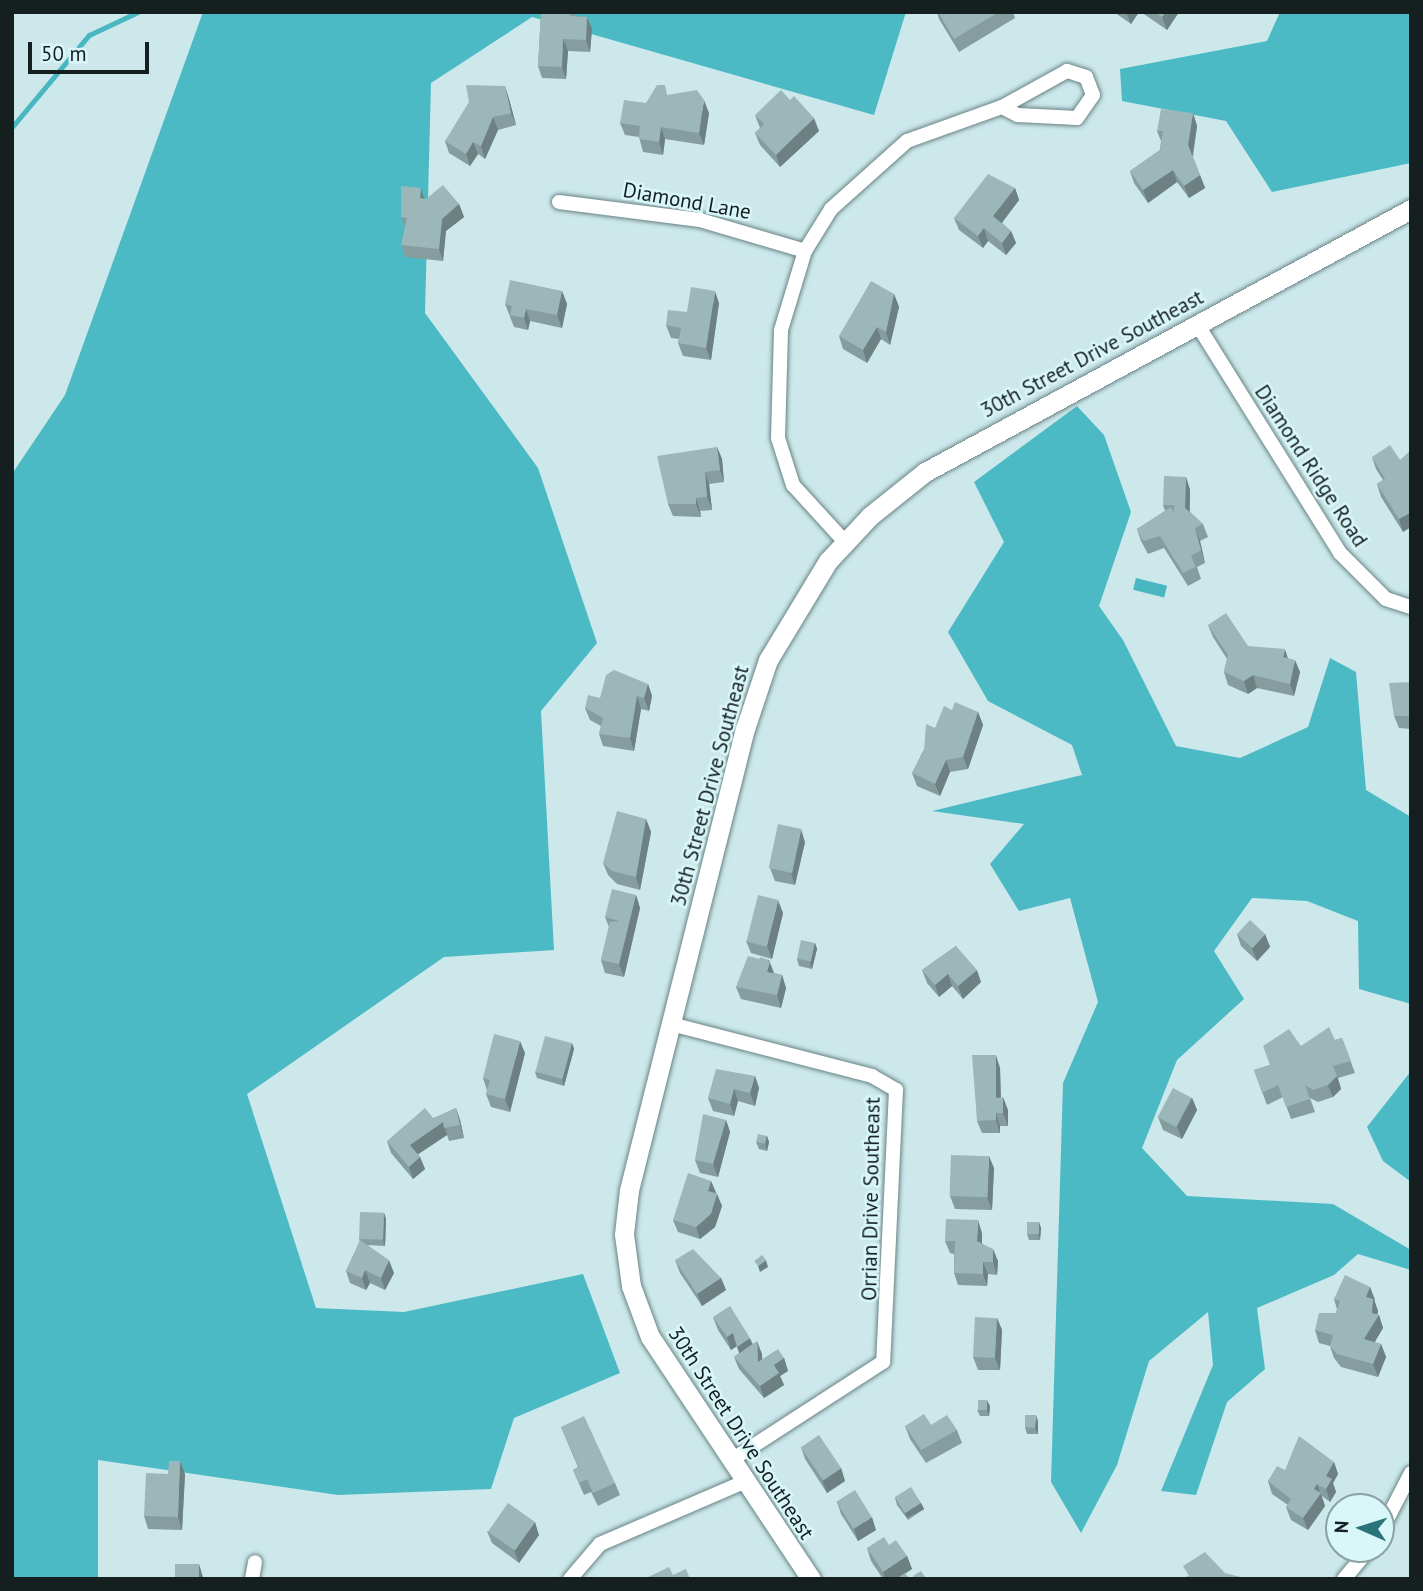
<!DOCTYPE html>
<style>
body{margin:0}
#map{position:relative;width:1423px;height:1591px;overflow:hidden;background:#cce8eb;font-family:"PT Sans",sans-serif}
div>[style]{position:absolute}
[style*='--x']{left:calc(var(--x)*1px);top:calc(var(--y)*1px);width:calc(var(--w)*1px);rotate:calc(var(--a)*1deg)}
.forest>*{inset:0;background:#4cbac4}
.water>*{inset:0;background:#48b7c1;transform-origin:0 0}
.stream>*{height:5px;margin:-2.5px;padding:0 2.5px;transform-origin:2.5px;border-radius:2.5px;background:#48b7c1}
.roads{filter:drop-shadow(0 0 2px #698385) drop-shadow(0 0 2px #698385)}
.street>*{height:14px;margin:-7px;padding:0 7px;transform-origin:7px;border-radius:7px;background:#fff}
.secondary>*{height:19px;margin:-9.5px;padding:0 9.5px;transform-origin:9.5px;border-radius:9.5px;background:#fff}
.wall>*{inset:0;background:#869d9f}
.shaded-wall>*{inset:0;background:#6d8082;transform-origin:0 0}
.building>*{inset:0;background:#9cb7b9;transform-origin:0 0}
span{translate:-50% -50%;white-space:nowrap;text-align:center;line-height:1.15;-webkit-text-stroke:5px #d9f6f8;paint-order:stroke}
.street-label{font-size:21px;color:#151f20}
.frame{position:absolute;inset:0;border:14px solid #151f20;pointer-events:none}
.north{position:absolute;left:1325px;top:1493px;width:70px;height:70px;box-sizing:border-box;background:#d9f6f8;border:2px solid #8ba0a2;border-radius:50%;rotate:273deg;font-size:19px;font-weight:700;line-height:28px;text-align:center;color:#151f20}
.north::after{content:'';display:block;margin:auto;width:24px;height:32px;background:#297379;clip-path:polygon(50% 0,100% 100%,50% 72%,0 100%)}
.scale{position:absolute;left:28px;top:42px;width:121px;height:32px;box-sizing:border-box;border:4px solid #151f20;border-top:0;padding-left:9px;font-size:21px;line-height:24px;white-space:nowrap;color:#151f20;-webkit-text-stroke:5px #d9f6f8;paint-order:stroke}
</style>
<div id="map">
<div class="forest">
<div style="clip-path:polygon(203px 12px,906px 12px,874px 115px,532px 17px,431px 83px,425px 313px,538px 468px,597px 643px,541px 711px,554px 950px,444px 957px,247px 1094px,316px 1308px,404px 1312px,583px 1274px,620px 1373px,514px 1418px,491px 1489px,338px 1495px,98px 1460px,98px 1579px,12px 1579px,12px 474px,65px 395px)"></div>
<div style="clip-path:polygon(1280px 12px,1411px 12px,1411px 163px,1272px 192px,1226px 121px,1122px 101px,1120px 69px,1267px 41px)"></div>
<div style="clip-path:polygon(1077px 406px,1104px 435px,1131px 512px,1099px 606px,1123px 640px,1176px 746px,1240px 758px,1308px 727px,1330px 658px,1356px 672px,1366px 790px,1411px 817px,1411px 1004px,1359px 989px,1358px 921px,1307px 901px,1252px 898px,1214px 951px,1244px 999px,1177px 1060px,1142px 1148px,1187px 1196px,1333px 1204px,1411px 1250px,1411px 1270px,1358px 1254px,1334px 1275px,1257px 1308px,1265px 1369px,1227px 1402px,1196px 1495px,1161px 1491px,1213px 1365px,1208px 1312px,1149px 1361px,1117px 1465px,1081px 1533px,1051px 1482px,1063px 1083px,1098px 1002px,1070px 898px,1019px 911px,990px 864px,1024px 824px,932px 811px,1082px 775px,1072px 745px,988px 701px,948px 632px,1004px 542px,974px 482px)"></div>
<div style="clip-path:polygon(1411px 1071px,1411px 1182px,1383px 1161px,1367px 1127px)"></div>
</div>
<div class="water">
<div style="left:1136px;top:578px;width:32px;height:12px;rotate:14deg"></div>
</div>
<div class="stream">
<div style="--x:12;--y:127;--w:120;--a:-50.1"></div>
<div style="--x:89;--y:35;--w:54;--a:-25.1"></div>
</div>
<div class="roads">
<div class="street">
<div style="--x:559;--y:202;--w:142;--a:7.3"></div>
<div style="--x:700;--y:220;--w:109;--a:16.4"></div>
<div style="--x:1197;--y:324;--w:270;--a:58"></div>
<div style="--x:1340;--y:553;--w:65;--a:45"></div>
<div style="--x:1386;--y:599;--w:26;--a:18"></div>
<div style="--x:845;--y:542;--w:77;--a:-132.4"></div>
<div style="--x:793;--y:485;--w:49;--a:-107.7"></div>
<div style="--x:778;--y:438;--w:108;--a:-88.4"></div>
<div style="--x:781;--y:330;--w:83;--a:-73.1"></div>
<div style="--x:805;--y:251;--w:49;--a:-58.2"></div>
<div style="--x:831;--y:209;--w:102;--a:-41.8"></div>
<div style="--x:907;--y:141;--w:101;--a:-19.7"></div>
<div style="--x:1002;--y:107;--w:18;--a:27"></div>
<div style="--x:1018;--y:115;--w:59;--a:2.9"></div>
<div style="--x:1077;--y:118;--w:28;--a:-55"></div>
<div style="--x:1093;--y:95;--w:19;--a:-111"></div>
<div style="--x:1086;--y:77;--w:20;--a:-162"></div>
<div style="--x:1067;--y:71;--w:74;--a:151"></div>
<div style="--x:671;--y:1024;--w:208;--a:14.5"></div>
<div style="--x:872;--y:1076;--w:28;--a:30"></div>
<div style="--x:896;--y:1090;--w:272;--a:92.7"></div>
<div style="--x:883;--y:1362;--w:182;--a:147.1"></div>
<div style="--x:1381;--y:1531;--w:65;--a:-62.7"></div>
<div style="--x:252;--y:1579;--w:17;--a:-80"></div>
<div style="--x:570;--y:1579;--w:46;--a:-49.4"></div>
<div style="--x:600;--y:1544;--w:157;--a:-23.3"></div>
<div style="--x:1344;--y:1579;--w:39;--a:-50"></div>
</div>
<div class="secondary">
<div style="--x:811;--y:1579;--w:291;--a:-123.6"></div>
<div style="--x:650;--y:1337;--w:54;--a:-110.4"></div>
<div style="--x:631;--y:1286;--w:52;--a:-97.7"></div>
<div style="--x:624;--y:1234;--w:44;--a:-83.5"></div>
<div style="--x:629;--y:1190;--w:475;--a:-75.9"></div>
<div style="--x:745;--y:729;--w:73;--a:-71.6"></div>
<div style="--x:768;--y:660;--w:116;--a:-58.8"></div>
<div style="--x:828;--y:561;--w:62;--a:-47"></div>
<div style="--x:870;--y:516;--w:70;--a:-38.7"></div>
<div style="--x:925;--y:472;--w:553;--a:-28.42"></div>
</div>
</div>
<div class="wall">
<div style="clip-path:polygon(541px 12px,574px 12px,575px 16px,587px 17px,592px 29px,590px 52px,568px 51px,566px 79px,542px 78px,538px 66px)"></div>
<div style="clip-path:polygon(937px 12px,1013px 12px,1015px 18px,959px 52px,939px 19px)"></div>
<div style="clip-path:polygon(1114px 12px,1139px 12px,1131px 24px)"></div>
<div style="clip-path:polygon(1141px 12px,1179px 12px,1167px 30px)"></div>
<div style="clip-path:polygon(505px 86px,509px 99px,516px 125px,498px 130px,485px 159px,478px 154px,470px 166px,449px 153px,445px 141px)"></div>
<div style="clip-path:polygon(669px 95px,709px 113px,704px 145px,665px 139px,663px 155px,643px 152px,639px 137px,625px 135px,620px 123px,646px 103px)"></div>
<div style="clip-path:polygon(1193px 113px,1197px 126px,1193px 157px,1205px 188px,1189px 198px,1177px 182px,1148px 203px,1134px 183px,1130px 171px,1160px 150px,1161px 141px,1157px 131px)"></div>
<div style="clip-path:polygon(755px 115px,819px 131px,780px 167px,760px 145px,755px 133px,760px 128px)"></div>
<div style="clip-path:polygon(1015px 188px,1019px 200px,1002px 223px,1011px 231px,1016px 243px,1006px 255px,988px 241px,983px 248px,959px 230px,954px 218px)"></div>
<div style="clip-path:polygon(425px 199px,459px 204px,464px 217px,446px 231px,443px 261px,405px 257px,401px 245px,405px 227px,401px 217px)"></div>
<div style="clip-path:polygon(562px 291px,567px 304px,562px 328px,530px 321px,528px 330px,514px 327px,505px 304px)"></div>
<div style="clip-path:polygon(894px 294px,899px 307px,890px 345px,881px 339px,867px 363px,843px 349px,839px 336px)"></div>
<div style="clip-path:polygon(719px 303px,711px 360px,683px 356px,678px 343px,679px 339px,671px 338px,666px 325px,687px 312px)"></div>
<div style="clip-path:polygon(717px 447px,722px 459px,724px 482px,709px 484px,712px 510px,700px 511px,701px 517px,673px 516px,668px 504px)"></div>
<div style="clip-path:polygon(1372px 457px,1400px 460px,1403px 532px,1381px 497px,1377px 484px,1383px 480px,1376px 469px)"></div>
<div style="clip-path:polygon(1186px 477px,1190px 490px,1190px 512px,1203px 524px,1208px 537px,1200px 541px,1205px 563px,1197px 567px,1201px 579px,1188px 586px,1164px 548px,1148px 554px,1141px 541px,1137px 529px,1165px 511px,1163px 505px)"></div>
<div style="clip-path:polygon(1208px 625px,1248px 646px,1288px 658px,1300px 672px,1294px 696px,1257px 688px,1248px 694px,1228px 685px,1224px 672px,1227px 659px,1213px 637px)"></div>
<div style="clip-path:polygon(1411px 682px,1411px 729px,1399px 728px,1394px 716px)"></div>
<div style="clip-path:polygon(648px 684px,652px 696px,649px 711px,641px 709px,634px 751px,603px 746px,599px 734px,601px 726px,590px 720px,585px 708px,600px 698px)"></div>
<div style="clip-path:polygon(952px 710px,978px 712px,983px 725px,968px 769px,950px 772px,940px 796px,917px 786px,912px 773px,935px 728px)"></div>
<div style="clip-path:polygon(646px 819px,651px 832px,640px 890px,617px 884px,608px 875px,603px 863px)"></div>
<div style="clip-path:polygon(805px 842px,795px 885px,775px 881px,770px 868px)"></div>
<div style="clip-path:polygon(636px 895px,640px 908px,624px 977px,605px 973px,601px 960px,609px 927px,605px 917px)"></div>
<div style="clip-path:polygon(783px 913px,772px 959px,751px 953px,746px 941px)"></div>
<div style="clip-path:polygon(1237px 934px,1265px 934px,1270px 947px,1257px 961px,1241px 946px)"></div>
<div style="clip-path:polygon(815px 943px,817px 949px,812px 969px,799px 966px,797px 959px)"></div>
<div style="clip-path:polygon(956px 946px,981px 982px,963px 999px,952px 986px,939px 997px,927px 983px,922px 970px)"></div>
<div style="clip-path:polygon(760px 959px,769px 960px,774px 973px,782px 975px,786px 988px,781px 1008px,741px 999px,736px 987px)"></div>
<div style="clip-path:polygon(1342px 1038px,1355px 1073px,1338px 1078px,1341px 1089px,1333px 1097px,1318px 1102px,1310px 1098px,1315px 1112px,1291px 1119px,1283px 1097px,1267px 1105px,1254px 1070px,1270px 1065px,1301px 1046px,1335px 1040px)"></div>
<div style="clip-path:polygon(572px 1043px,574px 1049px,564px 1086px,537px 1078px,535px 1072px)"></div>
<div style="clip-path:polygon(525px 1053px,510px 1112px,491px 1107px,486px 1094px,487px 1090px,483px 1078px)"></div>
<div style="clip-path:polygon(1000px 1068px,1001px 1098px,1008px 1110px,1008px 1126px,1000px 1126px,1000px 1133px,982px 1133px,977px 1121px)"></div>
<div style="clip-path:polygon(755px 1076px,759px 1088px,755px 1106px,738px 1101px,734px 1116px,713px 1111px,708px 1098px)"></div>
<div style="clip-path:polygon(1192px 1098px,1197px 1110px,1182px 1139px,1163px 1130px,1158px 1117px)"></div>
<div style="clip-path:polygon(456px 1108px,460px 1120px,464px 1138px,449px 1141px,447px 1135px,418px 1154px,420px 1157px,425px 1169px,413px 1179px,391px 1153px,387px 1141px)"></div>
<div style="clip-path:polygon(726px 1120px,730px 1132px,718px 1177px,700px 1173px,695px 1160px)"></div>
<div style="clip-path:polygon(767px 1136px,769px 1142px,767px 1151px,759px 1149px,756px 1142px)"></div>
<div style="clip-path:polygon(994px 1168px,992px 1210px,955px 1209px,950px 1196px)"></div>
<div style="clip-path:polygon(711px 1181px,722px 1206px,715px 1227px,700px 1239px,678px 1232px,673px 1220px)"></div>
<div style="clip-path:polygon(384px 1213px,386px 1219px,385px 1246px,368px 1245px,394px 1273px,385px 1290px,370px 1283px,366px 1290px,350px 1283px,346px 1271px,360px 1241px,359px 1239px)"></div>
<div style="clip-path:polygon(1039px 1222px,1041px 1228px,1040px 1240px,1029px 1240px,1027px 1234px)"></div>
<div style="clip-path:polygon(982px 1233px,982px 1243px,998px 1261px,997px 1275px,988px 1274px,987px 1286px,958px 1285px,954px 1273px,954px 1254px,950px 1253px,945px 1241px)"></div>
<div style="clip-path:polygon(675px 1260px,721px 1278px,726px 1290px,702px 1306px,680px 1273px)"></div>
<div style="clip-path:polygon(1370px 1287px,1375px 1299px,1374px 1301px,1378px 1311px,1377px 1315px,1379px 1315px,1383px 1328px,1374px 1342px,1381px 1344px,1386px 1357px,1378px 1377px,1341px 1367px,1334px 1358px,1330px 1346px,1319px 1343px,1315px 1330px,1336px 1313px,1337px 1309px,1334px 1299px)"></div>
<div style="clip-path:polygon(713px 1317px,753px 1344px,762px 1354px,762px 1360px,784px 1358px,788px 1371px,780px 1376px,784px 1385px,764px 1398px,739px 1369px,734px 1357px,739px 1353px,737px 1346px,731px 1350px,718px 1330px)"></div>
<div style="clip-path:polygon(997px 1318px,1002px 1330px,1000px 1370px,978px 1370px,973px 1357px)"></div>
<div style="clip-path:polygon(990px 1406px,989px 1416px,980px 1416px,977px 1410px)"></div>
<div style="clip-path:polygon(1038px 1421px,1038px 1434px,1027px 1434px,1025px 1427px)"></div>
<div style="clip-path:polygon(931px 1425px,957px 1430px,962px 1443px,926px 1463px,910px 1439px,905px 1426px)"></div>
<div style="clip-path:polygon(561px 1427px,615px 1483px,620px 1495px,598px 1506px,591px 1492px,584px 1495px,573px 1470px,578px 1467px)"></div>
<div style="clip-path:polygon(801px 1447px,841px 1468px,845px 1481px,827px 1493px,805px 1459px)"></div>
<div style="clip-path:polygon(1334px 1462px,1338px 1474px,1333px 1483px,1336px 1492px,1330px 1502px,1322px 1496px,1325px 1506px,1308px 1530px,1291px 1520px,1286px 1507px,1288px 1505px,1272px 1494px,1268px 1481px,1285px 1470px)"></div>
<div style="clip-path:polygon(168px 1474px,185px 1474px,182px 1530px,148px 1529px,144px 1516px)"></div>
<div style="clip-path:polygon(895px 1498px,921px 1503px,924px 1509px,908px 1520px,897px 1505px)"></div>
<div style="clip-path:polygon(837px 1502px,876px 1530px,858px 1541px,841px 1514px)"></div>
<div style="clip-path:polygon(487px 1531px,539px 1535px,519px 1563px,492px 1543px)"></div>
<div style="clip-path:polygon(889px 1545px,907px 1556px,912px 1569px,905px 1573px,909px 1579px,883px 1579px,871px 1561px,867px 1548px)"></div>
</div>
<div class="shaded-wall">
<div style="clip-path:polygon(1126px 12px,1139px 12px,1131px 24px)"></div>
<div style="clip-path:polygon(1166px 12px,1179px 12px,1167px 30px,1162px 17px)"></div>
<div style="clip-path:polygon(587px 17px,592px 29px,590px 52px,586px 40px)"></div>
<div style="clip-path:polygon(563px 39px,568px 51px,566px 79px,562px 67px)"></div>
<div style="clip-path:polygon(505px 86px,509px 99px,516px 125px,511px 113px)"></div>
<div style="clip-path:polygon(704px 100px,709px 113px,704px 145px,699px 133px)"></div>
<div style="clip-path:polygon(1193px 113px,1197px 126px,1192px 158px,1188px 145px)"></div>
<div style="clip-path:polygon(493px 117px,498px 130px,485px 159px,481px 146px)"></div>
<div style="clip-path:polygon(814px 118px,819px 131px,780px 167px,776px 155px)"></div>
<div style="clip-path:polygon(661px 127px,665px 139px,663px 155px,659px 142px)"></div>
<div style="clip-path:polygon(473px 142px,478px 154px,470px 166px,466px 154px)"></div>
<div style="clip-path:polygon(1173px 170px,1177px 182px,1148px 203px,1143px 190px)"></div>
<div style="clip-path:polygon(1200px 175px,1205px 188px,1189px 198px,1184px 186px)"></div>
<div style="clip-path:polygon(421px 188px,425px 201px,420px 198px)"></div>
<div style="clip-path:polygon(1015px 188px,1019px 200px,997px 229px,993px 216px)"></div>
<div style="clip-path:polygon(459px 204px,464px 217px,446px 231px,443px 261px,439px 249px,442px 219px)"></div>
<div style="clip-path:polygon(984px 228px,988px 241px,983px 248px,978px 236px)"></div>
<div style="clip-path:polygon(1011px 231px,1016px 243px,1006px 255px,1002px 243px)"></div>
<div style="clip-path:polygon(562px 291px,567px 304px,562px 328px,557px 315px)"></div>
<div style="clip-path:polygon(715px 291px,719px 303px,711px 360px,706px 348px)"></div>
<div style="clip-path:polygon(894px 294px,899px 307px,890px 345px,886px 332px)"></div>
<div style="clip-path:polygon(526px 309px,530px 321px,528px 330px,524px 318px)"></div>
<div style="clip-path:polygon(877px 327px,881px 339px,867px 363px,863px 350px)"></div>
<div style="clip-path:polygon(717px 447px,722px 459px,724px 482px,720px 470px)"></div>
<div style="clip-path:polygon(705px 472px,709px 484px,712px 510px,707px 497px)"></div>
<div style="clip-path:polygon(1186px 477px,1190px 490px,1189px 520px,1185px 508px)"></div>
<div style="clip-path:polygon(696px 498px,700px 511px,701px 517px,696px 504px)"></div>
<div style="clip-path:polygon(1411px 512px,1411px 527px,1403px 532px,1399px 519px)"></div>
<div style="clip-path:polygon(1195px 528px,1200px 541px,1205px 563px,1201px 550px)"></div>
<div style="clip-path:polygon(1285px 649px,1289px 662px,1283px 657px)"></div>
<div style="clip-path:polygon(1295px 660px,1300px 672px,1294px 696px,1290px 684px)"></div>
<div style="clip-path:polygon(1253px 675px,1257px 688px,1248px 694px,1244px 681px)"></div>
<div style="clip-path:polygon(648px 684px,652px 696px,649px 711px,644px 698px)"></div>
<div style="clip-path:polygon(637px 696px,641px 709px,634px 751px,630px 738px)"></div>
<div style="clip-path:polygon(978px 712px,983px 725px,968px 769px,963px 757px)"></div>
<div style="clip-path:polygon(946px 760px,950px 772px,940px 796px,935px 784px)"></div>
<div style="clip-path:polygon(646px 819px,651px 832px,640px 890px,636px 877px)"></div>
<div style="clip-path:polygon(801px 829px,805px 842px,795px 885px,791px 873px)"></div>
<div style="clip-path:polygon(636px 895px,640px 908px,624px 977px,619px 964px)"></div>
<div style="clip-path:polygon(778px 900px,783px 913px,772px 959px,767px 946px)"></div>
<div style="clip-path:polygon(1265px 934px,1270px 947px,1257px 961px,1252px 948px)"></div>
<div style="clip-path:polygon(815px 943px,817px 949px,812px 969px,810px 963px)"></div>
<div style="clip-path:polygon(769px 960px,774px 974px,767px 972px)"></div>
<div style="clip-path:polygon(977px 970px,981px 982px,963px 999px,958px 986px)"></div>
<div style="clip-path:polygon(948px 974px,952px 986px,939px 997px,935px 985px)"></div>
<div style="clip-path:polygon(782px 975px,786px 988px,781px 1008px,777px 995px)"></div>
<div style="clip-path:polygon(520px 1041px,525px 1053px,510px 1112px,505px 1099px)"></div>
<div style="clip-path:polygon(572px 1043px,574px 1049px,564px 1086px,562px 1079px)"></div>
<div style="clip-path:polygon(996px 1055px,1000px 1068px,1001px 1110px,996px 1098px)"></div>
<div style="clip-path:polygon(755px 1076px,759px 1088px,755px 1106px,750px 1093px)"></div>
<div style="clip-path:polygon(1337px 1076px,1341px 1089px,1333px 1097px,1328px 1085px)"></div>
<div style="clip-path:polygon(734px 1089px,738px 1101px,734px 1116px,730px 1104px)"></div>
<div style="clip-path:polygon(1003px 1097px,1008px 1110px,1008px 1126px,1003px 1113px)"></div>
<div style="clip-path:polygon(1192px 1098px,1197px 1110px,1182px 1139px,1177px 1127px)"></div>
<div style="clip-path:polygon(456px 1108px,460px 1120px,464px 1138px,460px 1125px)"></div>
<div style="clip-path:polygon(996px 1113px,1000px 1126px,1000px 1133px,996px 1120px)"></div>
<div style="clip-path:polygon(726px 1120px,730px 1132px,718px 1177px,713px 1164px)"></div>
<div style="clip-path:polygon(443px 1122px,447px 1135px,414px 1157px,410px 1145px)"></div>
<div style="clip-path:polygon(767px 1136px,769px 1142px,767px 1151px,765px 1144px)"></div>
<div style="clip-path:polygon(989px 1156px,994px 1168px,992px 1210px,987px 1197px)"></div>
<div style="clip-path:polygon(420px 1157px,425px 1169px,413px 1179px,409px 1167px)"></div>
<div style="clip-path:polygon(711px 1181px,716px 1193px,708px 1191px)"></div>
<div style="clip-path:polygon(717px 1194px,722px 1206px,715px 1227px,700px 1239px,696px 1227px)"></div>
<div style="clip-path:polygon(384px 1213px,386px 1219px,385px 1246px,383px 1240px)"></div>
<div style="clip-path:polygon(978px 1220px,982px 1233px,982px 1253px,977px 1241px)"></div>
<div style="clip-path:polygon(1039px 1222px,1041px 1228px,1040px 1240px,1038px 1234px)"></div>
<div style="clip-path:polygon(993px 1249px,998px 1261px,997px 1275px,993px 1262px)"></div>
<div style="clip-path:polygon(389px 1260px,394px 1273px,385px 1290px,381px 1278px)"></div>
<div style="clip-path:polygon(766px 1260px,768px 1267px,760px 1272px,758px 1266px)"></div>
<div style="clip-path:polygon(983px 1262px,988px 1274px,987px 1286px,983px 1274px)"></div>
<div style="clip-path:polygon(365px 1270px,370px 1283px,366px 1290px,362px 1278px)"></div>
<div style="clip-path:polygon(721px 1278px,726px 1290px,702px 1306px,697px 1294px)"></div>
<div style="clip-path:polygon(1370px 1287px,1378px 1311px,1377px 1318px,1379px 1315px,1383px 1328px,1369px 1352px,1364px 1339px,1366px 1297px)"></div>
<div style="clip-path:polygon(997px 1318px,1002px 1330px,1000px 1370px,995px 1358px)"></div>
<div style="clip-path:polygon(733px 1333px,737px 1346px,731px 1350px,727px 1337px)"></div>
<div style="clip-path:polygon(750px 1338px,755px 1350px,742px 1359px,737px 1347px)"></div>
<div style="clip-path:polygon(757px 1341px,762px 1354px,763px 1375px,758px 1362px)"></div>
<div style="clip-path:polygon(1381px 1344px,1386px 1357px,1378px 1377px,1373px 1364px)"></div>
<div style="clip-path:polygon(784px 1358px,788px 1371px,780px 1376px,784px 1385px,764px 1398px,760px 1386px,774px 1365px)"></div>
<div style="clip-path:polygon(987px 1400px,990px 1406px,989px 1416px,987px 1410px)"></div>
<div style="clip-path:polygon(1036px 1415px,1038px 1421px,1038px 1434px,1035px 1428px)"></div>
<div style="clip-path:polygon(180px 1461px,185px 1474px,182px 1530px,178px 1517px)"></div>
<div style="clip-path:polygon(1334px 1462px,1338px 1474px,1333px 1483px,1336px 1492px,1330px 1502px,1326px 1489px,1326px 1476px)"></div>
<div style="clip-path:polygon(841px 1468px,845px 1481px,827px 1493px,822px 1480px)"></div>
<div style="clip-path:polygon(1317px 1484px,1325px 1506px,1308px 1530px,1303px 1518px,1314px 1489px)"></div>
<div style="left:921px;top:1503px;width:7px;height:19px;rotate:63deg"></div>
<div style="clip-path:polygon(872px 1517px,876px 1530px,858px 1541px,854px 1529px)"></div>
<div style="clip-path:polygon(535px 1522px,539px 1535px,519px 1563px,514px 1550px)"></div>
<div style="clip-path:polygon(907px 1556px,912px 1569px,897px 1579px,885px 1579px,883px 1572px)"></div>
<div style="clip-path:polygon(199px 1564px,203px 1577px,203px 1579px,199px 1579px)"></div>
</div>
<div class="building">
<div style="clip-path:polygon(541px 12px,570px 12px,570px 16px,587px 17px,586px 40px,563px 39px,562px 67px,538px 66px)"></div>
<div style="clip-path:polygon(938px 12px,999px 12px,954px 39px)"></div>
<div style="clip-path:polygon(1155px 12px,1166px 12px,1162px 17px)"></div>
<div style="clip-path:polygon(466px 85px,505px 86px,511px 113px,493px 117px,481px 146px,473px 142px,466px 154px,445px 141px,469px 102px)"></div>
<div style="clip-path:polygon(657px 85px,665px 85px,667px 95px,697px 90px,704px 100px,699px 133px,661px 127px,659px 142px,639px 139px,640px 126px,620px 123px,624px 100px,646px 103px)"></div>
<div style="clip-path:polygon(781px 90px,790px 100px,794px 96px,814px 118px,776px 155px,755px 133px,764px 124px,755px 115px)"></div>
<div style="clip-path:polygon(1161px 109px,1193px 113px,1188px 145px,1200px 175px,1184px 186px,1173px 170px,1143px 190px,1130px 171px,1160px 150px,1163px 131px,1157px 131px)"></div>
<div style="clip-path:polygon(988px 174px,1015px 188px,993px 216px,1011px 231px,1002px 243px,984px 228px,978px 236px,954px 218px)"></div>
<div style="clip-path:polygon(443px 185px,459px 204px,442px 219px,439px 249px,401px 245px,407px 218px,401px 217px,401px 186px,421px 188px,420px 198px,426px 199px)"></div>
<div style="clip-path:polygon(510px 280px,562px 291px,557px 315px,526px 309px,524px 318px,510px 315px,512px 306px,505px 304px)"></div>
<div style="clip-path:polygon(871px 281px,894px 294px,886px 332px,877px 327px,863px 350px,839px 336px)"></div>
<div style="clip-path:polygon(691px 287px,715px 291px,706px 348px,678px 343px,681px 328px,666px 325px,668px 310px,687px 312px)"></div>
<div style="clip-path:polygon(1390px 445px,1400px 460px,1411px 450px,1411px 512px,1399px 519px,1377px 484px,1385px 479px,1372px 457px)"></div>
<div style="clip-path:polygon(717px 447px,720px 470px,705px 472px,707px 497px,696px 498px,696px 504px,668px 504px,657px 456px)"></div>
<div style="clip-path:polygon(1164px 476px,1186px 477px,1185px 508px,1203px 524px,1195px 528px,1201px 550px,1191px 556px,1196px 567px,1183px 573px,1160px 536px,1143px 541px,1137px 529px,1171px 507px,1174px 513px,1174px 505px,1163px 505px)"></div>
<div style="clip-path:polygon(1226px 613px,1248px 646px,1285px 649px,1283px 657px,1295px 660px,1290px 684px,1253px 675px,1244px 681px,1224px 672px,1228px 655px,1208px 625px)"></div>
<div style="clip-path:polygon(614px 670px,648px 684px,644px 698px,637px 696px,630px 738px,599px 734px,603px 718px,585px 708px,588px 695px,600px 698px,606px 675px)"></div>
<div style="clip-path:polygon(1411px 682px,1411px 716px,1394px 716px,1389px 683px)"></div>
<div style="clip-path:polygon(955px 702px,978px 712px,963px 757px,946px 760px,935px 784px,912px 773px,924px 751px,926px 724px,935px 728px,944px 706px,952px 710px)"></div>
<div style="clip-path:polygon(617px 811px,646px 819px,636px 877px,612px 871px,603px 863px)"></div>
<div style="left:778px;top:824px;width:24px;height:45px;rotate:12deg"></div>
<div style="clip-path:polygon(612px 889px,636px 895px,619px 964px,601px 960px,610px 922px,619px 921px,605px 917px)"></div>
<div style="left:758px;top:895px;width:21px;height:48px;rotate:14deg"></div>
<div style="left:1250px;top:920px;width:21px;height:19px;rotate:43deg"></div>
<div style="left:801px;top:940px;width:14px;height:19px;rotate:12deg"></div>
<div style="clip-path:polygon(956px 946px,977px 970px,958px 986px,948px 974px,935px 985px,922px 970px)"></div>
<div style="clip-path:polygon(748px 956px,770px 962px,767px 972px,782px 975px,777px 995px,736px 987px)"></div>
<div style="left:760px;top:957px;width:9px;height:2px;rotate:18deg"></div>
<div style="clip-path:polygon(1329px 1027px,1335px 1040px,1342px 1038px,1351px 1061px,1333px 1066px,1337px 1076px,1328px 1085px,1313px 1090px,1305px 1085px,1310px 1099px,1286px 1107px,1278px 1085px,1262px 1093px,1254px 1070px,1270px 1065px,1263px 1046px,1289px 1029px,1301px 1046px)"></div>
<div style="clip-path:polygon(494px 1034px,520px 1041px,505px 1099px,486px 1094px,490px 1080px,483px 1078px)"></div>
<div style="left:545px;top:1036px;width:28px;height:37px;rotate:15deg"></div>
<div style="clip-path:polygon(972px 1055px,996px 1055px,996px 1098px,1003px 1097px,1003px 1113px,996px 1113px,996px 1120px,977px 1121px)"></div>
<div style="clip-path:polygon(716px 1069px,755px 1076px,750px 1093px,734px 1089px,730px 1104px,708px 1098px)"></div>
<div style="left:1173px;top:1088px;width:21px;height:33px;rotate:28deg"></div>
<div style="clip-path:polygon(425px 1108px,433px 1118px,456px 1108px,460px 1125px,444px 1128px,443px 1122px,410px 1145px,420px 1157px,409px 1167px,387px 1141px)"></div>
<div style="clip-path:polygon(703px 1114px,726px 1120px,713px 1164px,695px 1160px)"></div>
<div style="left:758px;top:1134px;width:9px;height:8px;rotate:13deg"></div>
<div style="left:951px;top:1155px;width:38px;height:41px;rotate:2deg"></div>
<div style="clip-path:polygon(688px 1173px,711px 1181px,708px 1191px,717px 1194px,711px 1214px,696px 1227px,673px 1220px)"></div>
<div style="left:360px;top:1212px;width:24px;height:27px;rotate:2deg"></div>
<div style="clip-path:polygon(946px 1219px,978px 1220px,977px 1241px,993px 1249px,993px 1262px,983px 1262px,983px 1274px,954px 1273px,955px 1241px,945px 1241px)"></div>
<div style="left:1027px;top:1222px;width:12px;height:12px"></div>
<div style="clip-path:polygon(360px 1240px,389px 1260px,381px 1278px,365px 1270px,362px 1278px,346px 1271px)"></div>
<div style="clip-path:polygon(693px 1249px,721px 1278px,697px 1294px,675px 1260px)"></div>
<div style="left:762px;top:1255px;width:6px;height:10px;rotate:51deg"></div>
<div style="clip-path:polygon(1345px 1275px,1370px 1287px,1366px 1297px,1373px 1299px,1372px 1313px,1379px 1315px,1364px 1339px,1381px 1344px,1373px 1364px,1337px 1354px,1330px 1346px,1333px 1335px,1315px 1330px,1319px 1313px,1336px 1313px,1340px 1301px,1334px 1299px)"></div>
<div style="clip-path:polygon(730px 1306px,750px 1338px,737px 1347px,733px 1333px,727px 1337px,713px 1317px)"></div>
<div style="left:975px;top:1317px;width:22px;height:40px;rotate:3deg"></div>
<div style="clip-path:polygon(757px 1341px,758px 1362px,778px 1349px,784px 1358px,774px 1365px,779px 1373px,760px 1386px,734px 1357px)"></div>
<div style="left:978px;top:1400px;width:9px;height:10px"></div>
<div style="clip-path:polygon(924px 1414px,931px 1425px,947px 1415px,957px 1430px,921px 1450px,905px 1426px)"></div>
<div style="clip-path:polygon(1025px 1415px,1036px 1415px,1035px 1428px,1025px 1427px)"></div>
<div style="clip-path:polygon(584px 1416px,615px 1483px,593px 1493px,587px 1479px,579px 1483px,573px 1470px,579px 1467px,561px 1427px)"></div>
<div style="left:819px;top:1435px;width:40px;height:22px;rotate:56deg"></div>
<div style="clip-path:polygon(1299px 1436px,1334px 1462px,1326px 1476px,1332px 1479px,1326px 1489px,1317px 1484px,1314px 1489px,1321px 1493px,1303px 1518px,1286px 1507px,1291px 1499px,1268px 1481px,1277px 1466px,1285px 1470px)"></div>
<div style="clip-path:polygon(169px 1461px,180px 1461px,178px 1517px,144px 1516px,146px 1473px,168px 1474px)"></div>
<div style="left:911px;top:1487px;width:19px;height:19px;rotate:58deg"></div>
<div style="left:855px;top:1490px;width:32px;height:22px;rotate:58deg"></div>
<div style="left:508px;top:1503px;width:33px;height:35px;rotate:35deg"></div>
<div style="clip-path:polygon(884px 1537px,889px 1545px,896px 1540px,907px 1556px,883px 1572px,867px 1548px)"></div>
<div style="clip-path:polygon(1205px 1552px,1225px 1573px,1248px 1579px,1178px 1579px,1189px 1576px,1183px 1566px)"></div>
<div style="left:199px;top:1564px;width:15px;height:24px;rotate:90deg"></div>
<div style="clip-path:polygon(669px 1567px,673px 1575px,686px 1569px,690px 1579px,644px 1579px)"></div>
<div style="clip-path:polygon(921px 1571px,925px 1577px,923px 1579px,915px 1579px,913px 1576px)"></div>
<div style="clip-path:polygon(905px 1573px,909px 1579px,896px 1579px)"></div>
</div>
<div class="street-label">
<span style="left:687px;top:201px;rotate:10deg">Diamond Lane</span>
<span style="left:1092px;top:354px;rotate:-28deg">30th Street Drive Southeast</span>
<span style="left:1311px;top:466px;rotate:57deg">Diamond Ridge Road</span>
<span style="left:710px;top:786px;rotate:-75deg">30th Street Drive Southeast</span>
<span style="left:871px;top:1199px;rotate:-89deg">Orrian Drive Southeast</span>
<span style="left:741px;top:1433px;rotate:57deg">30th Street Drive Southeast</span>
</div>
<div class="frame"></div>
<div class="north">N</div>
<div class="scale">50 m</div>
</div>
